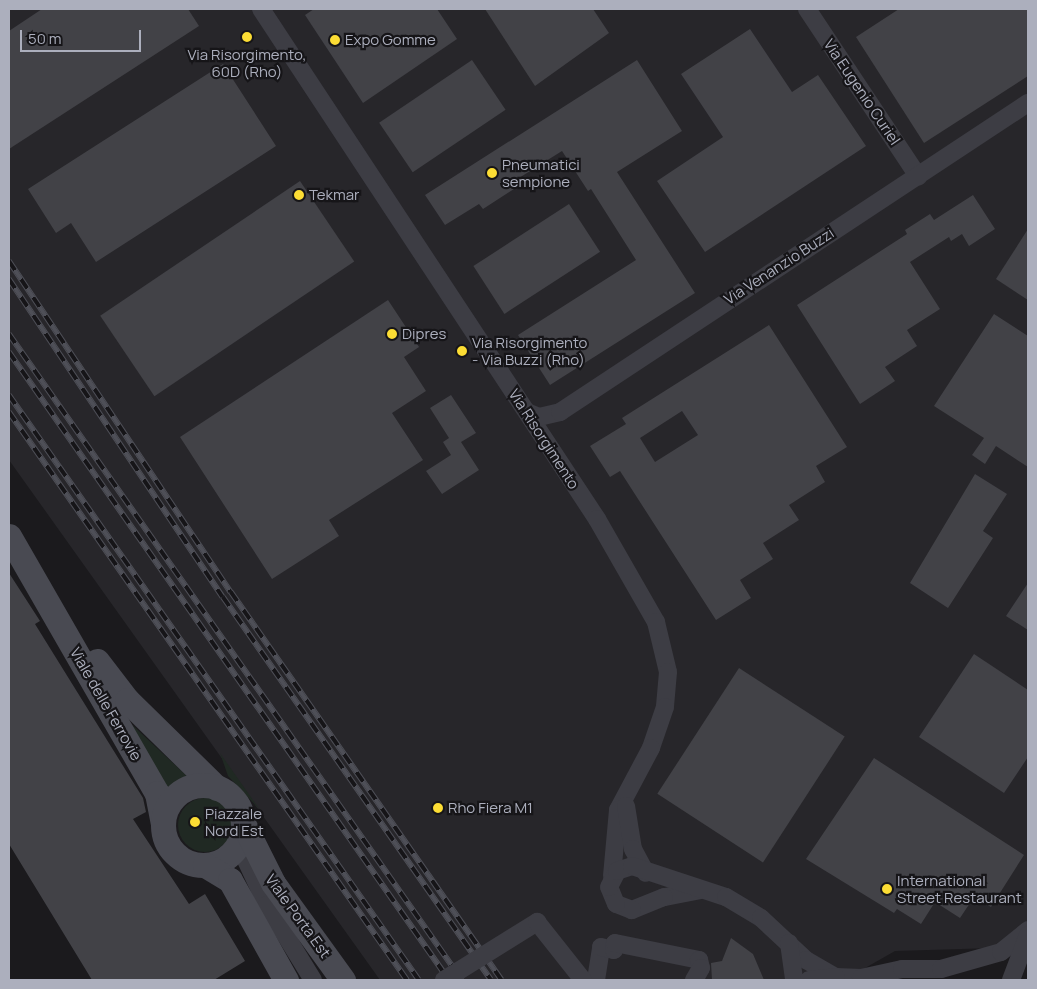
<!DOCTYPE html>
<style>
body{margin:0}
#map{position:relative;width:1037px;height:989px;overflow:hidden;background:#1b1a1d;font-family:Manrope,sans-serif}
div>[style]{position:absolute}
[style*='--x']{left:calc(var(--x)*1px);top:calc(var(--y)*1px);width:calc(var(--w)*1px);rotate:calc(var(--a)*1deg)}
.built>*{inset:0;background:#27262a}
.green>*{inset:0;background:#202923}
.round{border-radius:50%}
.building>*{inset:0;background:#424247;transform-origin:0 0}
.street>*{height:18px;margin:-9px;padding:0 9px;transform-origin:9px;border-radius:9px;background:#3d3d44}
.secondary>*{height:25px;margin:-12.5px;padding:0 12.5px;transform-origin:12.5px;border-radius:12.5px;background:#494a52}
.secondary>.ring{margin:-12.5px;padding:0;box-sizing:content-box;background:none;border:25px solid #494a52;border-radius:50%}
.rail>*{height:5.5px;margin-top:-2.75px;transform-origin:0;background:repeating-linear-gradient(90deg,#161518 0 11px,#4e4f57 0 22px);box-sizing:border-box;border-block:1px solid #4e4f57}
.street-bridge>*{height:18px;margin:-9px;padding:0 9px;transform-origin:9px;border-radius:9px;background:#3d3d44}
.dots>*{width:14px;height:14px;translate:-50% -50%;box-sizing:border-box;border:2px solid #161518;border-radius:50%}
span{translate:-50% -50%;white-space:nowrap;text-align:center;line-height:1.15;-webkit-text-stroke:4.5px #161518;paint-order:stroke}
.poi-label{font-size:15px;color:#acafbd}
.left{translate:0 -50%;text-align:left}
.street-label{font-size:15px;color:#acafbd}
.frame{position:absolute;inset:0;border:10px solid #acafbd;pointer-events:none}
.scale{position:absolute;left:20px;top:30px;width:121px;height:22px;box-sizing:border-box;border:2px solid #acafbd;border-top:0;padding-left:6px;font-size:15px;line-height:18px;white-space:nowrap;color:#acafbd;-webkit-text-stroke:4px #161518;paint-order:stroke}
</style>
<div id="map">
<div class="built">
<div style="clip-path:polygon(9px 9px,1028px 9px,1028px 947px,895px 951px,844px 980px,380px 980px,9px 460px)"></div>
</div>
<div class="green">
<div style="clip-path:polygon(112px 706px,189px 778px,167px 790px)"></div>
<div style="clip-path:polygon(220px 753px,260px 810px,228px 776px)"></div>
<div class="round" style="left:178px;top:798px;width:54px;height:54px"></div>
</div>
<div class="building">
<div style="clip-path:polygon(42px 9px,188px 9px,199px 26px,9px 149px,9px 31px)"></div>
<div style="clip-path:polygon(314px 9px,437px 9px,457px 39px,363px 103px,305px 15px)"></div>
<div style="clip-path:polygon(485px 9px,593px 9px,609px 33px,535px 86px)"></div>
<div style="clip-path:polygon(899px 9px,1028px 9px,1028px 76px,924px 143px,856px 37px)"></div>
<div style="clip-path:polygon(750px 29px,792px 92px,818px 75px,866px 146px,705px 252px,657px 181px,723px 137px,681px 74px)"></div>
<div style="left:472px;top:60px;width:60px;height:112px;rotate:56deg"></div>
<div style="clip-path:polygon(637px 60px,682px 131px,617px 172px,695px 293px,550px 385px,518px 335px,636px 260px,591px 189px,588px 191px,562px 151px,511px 183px,514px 189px,483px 209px,479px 204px,445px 225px,425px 195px)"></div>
<div style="clip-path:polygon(223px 64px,276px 146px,96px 262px,71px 223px,56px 233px,28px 189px)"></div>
<div style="left:300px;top:181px;width:97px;height:241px;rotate:56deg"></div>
<div style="clip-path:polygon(973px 195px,995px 229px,969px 246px,962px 234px,951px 241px,949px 237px,910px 262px,940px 309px,907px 330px,917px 346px,885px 367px,895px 381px,860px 404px,797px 305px,907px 234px,905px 230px,930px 214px,934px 220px)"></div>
<div style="left:569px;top:204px;width:57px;height:114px;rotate:57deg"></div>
<div style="clip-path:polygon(1028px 229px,1028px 300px,996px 279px)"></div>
<div style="clip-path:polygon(388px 300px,419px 347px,404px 357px,426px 391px,392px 413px,423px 460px,329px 520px,339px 536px,272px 579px,180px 437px)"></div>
<div style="clip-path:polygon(994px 314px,1028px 336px,1028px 467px,996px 446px,985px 464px,972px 455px,984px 438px,934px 406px)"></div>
<div style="clip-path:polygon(evenodd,769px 325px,847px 447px,816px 466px,825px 482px,789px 505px,799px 520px,763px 543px,773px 559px,740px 580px,751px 598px,716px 620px,620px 471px,610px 477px,590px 446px,626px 424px,622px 418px,769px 325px,682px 411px,698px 435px,655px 462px,640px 438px,682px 411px)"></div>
<div style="clip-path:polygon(451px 395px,476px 433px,461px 442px,479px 470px,442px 494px,426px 471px,451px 455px,443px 442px,449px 438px,430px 408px)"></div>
<div style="clip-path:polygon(975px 474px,1007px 494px,983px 531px,993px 538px,948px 608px,910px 583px)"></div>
<div style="clip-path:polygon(9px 573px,40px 621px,35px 624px,143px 798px,146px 812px,133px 819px,189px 904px,205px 894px,245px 961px,214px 980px,92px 980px,9px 844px)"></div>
<div style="clip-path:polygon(1028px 583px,1028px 630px,1006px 616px)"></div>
<div style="clip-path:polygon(974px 654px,1028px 690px,1028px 757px,1004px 793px,919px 737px)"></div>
<div style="left:739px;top:668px;width:126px;height:150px;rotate:33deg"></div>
<div style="clip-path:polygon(874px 758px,1024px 855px,991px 907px,974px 897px,960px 918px,935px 902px,921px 924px,897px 909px,894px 913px,806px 859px)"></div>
<div style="clip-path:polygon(731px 938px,753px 954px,764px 980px,712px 980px,711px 963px,722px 961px)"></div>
</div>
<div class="street">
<div style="--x:261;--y:9;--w:611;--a:56.62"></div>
<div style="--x:597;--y:519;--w:119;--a:60.2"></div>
<div style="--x:656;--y:622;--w:51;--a:76.5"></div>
<div style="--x:668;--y:672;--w:35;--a:95"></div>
<div style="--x:665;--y:707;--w:43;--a:108.9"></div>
<div style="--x:651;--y:748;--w:70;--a:118"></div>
<div style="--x:618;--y:810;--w:66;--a:95.2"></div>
<div style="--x:807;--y:9;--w:201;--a:56.4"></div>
<div style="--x:527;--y:412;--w:13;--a:23"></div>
<div style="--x:539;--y:417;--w:22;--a:-13"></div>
<div style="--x:560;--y:412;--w:561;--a:-33.44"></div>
<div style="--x:626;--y:806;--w:44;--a:80.8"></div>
<div style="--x:633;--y:849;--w:27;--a:62"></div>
<div style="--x:242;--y:835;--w:21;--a:85"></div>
<div style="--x:244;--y:856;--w:54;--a:64.9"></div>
<div style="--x:267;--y:905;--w:88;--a:58.5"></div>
<div style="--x:701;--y:890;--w:38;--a:169"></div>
<div style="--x:664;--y:897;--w:35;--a:158"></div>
<div style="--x:632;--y:910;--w:17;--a:-159"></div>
<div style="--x:616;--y:904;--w:18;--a:-112"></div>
<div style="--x:609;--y:887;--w:18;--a:-63"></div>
<div style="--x:617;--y:871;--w:16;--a:-18"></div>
<div style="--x:632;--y:866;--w:99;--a:18.3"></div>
<div style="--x:726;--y:897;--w:41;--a:31"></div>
<div style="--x:761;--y:918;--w:62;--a:43"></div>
<div style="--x:806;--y:960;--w:34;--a:30"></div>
<div style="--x:835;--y:977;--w:26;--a:2"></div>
<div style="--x:861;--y:978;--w:42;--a:-12.4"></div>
<div style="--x:902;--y:969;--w:39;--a:0"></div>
<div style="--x:941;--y:969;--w:62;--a:-15.8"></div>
<div style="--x:1001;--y:952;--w:35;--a:-39"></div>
<div style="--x:789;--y:943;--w:37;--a:82"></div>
<div style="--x:596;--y:980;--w:33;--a:-81"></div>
<div style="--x:601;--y:947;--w:13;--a:13"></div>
<div style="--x:614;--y:950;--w:7;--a:-82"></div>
<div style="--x:615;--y:943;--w:86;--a:11.4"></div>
<div style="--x:699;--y:960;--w:8;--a:76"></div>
<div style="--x:701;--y:968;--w:14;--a:120"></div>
<div style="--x:809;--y:980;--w:27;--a:-6"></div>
<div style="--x:1011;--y:980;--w:48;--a:-69.3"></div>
</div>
<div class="secondary">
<div style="--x:9;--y:536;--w:297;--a:60.1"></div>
<div style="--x:157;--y:793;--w:32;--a:79"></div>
<div style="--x:97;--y:661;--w:49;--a:52.4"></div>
<div style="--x:127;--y:700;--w:126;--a:44.4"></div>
<div class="ring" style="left:163px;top:785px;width:55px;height:55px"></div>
<div style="--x:243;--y:823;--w:67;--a:63.4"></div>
<div style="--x:273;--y:883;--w:120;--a:54.2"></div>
<div style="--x:205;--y:865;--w:29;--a:31"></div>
<div style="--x:230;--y:880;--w:115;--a:60.8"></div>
</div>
<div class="rail">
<div style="--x:9;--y:261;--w:399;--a:56.2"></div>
<div style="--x:231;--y:592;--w:473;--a:55.1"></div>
<div style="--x:9;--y:279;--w:383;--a:56.1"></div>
<div style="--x:223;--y:597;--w:467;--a:55"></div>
<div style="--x:9;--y:334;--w:789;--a:54.96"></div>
<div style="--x:9;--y:352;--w:767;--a:54.98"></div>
<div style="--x:9;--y:395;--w:714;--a:54.98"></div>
<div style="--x:9;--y:412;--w:694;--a:54.98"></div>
</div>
<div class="street-bridge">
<div style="--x:444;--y:980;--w:110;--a:-31.9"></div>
<div style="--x:537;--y:922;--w:74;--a:51.6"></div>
</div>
<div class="dots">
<div style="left:247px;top:37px;background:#fcdd34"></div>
<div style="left:335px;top:40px;background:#fcdd34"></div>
<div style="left:492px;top:173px;background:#fcdd34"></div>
<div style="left:299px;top:195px;background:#fcdd34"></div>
<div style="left:392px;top:334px;background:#fcdd34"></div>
<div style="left:462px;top:351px;background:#fcdd34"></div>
<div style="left:438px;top:808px;background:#fcdd34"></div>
<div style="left:195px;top:822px;background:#fcdd34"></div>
<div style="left:887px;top:889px;background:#fcdd34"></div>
</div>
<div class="poi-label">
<span class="left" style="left:345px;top:40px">Expo Gomme</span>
<span style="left:247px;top:63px">Via Risorgimento,<br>60D (Rho)</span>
<span class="left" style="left:502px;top:173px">Pneumatici<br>sempione</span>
<span class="left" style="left:309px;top:195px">Tekmar</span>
<span class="left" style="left:402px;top:334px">Dipres</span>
<span class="left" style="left:472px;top:351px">Via Risorgimento<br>- Via Buzzi (Rho)</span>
<span class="left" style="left:448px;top:808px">Rho Fiera M1</span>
<span class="left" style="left:205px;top:822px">Piazzale<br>Nord Est</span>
<span class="left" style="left:897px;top:889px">International<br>Street Restaurant</span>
</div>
<div class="street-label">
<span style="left:862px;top:92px;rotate:56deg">Via Eugenio Curiel</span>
<span style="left:779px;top:266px;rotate:-33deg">Via Venanzio Buzzi</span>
<span style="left:544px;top:439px;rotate:57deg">Via Risorgimento</span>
<span style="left:106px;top:704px;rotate:60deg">Viale delle Ferrovie</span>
<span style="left:298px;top:916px;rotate:54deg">Viale Porta Est</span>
</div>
<div class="frame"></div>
<div class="scale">50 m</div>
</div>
